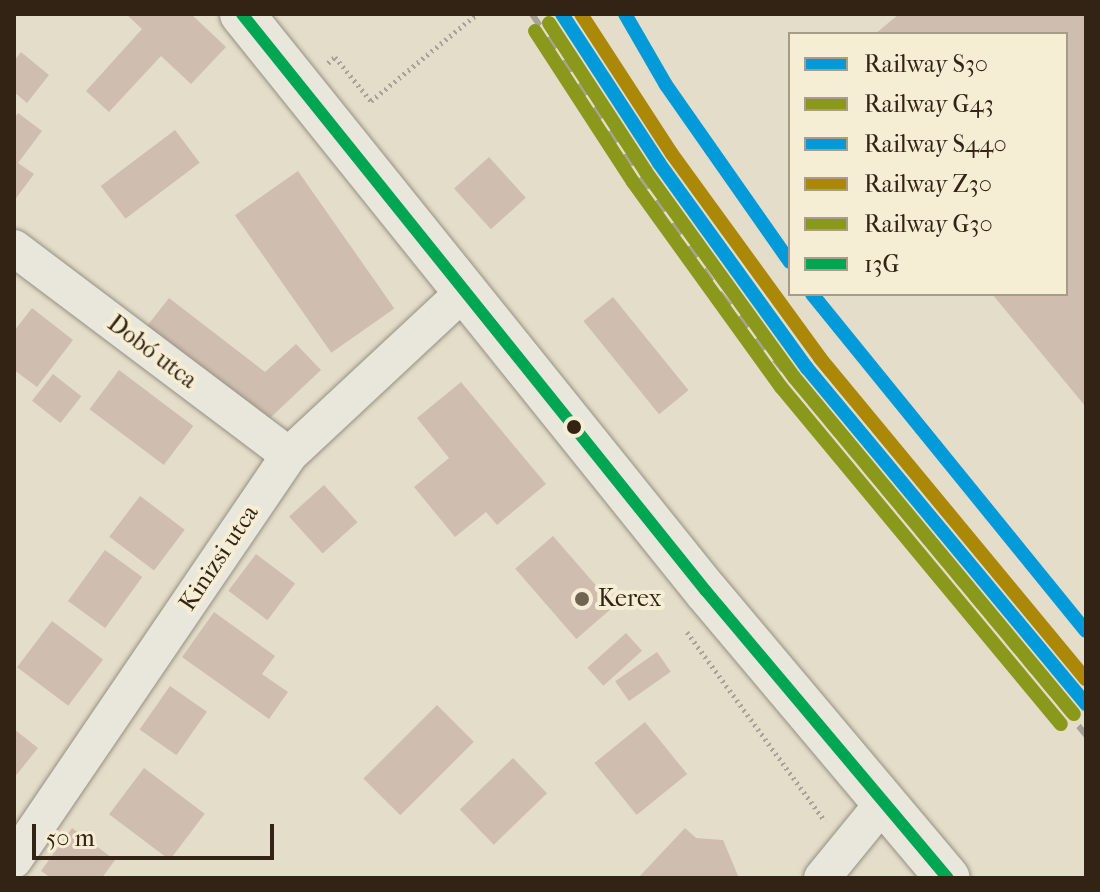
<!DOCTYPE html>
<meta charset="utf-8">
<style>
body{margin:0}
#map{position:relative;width:1100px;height:892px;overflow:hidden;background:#e4ddc9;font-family:"IM FELL French Canon",serif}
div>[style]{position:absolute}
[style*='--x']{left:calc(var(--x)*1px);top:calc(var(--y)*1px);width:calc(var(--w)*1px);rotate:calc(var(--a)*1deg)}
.building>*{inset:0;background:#cfbeb0;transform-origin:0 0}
.path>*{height:5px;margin-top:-2.5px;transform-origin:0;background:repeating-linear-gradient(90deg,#a8a399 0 2px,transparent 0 6px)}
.roads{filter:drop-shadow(0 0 2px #969083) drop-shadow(0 0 2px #969083)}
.street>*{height:36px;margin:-18px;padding:0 18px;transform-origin:18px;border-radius:18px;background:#e9e6dc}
.secondary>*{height:44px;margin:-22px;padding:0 22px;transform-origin:22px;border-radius:22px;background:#e9e6dc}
.rail>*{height:6px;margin-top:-3px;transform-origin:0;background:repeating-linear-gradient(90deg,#a8a399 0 14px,transparent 0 28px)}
.bus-1>*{height:12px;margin:-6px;padding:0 6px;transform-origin:6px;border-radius:6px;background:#00a651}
.rail-1>*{height:14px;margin:-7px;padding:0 7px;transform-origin:7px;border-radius:7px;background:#029ad9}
.rail-2>*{height:14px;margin:-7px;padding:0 7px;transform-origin:7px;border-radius:7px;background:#8a991c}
.rail-3>*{height:14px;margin:-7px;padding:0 7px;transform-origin:7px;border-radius:7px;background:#029ad9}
.rail-4>*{height:14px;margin:-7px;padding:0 7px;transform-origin:7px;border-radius:7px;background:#ac8808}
.rail-5>*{height:14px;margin:-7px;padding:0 7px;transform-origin:7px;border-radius:7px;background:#8a991c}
.dots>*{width:22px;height:22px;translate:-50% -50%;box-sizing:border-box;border:4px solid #f5edd4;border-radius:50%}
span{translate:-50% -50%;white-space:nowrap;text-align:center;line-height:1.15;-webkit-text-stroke:8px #f5edd4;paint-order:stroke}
.street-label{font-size:24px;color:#322314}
.poi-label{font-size:24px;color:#322314}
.left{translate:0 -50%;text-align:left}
.frame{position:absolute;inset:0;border:16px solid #322314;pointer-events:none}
.legend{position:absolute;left:788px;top:32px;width:280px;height:264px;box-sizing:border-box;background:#f5edd4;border:2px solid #a79c87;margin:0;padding:10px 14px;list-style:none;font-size:24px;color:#322314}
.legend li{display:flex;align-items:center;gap:16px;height:40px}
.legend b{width:40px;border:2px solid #a79c87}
.scale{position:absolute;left:32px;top:824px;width:242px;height:36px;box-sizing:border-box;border:4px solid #322314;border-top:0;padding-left:10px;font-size:24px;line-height:28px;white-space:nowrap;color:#322314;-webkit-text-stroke:6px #f5edd4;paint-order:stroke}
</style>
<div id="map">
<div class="building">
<div style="clip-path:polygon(126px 14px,191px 14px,226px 47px,191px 84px,161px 56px,109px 112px,86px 91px,142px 29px)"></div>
<div style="clip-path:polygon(899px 14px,1086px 14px,1086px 407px,992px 294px,1066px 294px,1066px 34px,875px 34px)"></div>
<div style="clip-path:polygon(21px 52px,49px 75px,27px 103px,14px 92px,14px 61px)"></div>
<div style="clip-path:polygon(18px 113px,42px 131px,18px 163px,34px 174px,14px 201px,14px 118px)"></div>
<div style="left:175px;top:130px;width:41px;height:93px;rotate:53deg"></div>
<div style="left:489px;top:157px;width:55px;height:47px;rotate:48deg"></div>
<div style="left:298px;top:171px;width:168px;height:77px;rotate:55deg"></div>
<div style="left:613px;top:297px;width:120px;height:38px;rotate:51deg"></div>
<div style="clip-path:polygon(169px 298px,265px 372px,296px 344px,321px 370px,269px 419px,147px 326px)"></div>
<div style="clip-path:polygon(32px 308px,73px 340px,37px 387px,14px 370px,14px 331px)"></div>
<div style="left:119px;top:370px;width:93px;height:49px;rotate:37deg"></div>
<div style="left:53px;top:374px;width:36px;height:34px;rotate:38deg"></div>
<div style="clip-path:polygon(461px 382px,546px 484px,497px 525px,486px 512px,455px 537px,414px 487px,449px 458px,417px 418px)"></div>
<div style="left:324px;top:485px;width:50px;height:47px;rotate:48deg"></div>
<div style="left:140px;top:496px;width:56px;height:51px;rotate:37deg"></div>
<div style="left:553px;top:536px;width:93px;height:50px;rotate:49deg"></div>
<div style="left:105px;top:550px;width:46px;height:63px;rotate:36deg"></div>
<div style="left:256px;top:554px;width:49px;height:46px;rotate:37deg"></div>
<div style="clip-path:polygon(214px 612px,275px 656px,262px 674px,288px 692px,269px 719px,182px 657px)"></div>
<div style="left:52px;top:621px;width:64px;height:58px;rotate:37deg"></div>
<div style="left:626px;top:633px;width:24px;height:52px;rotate:48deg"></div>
<div style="left:657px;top:652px;width:24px;height:51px;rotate:55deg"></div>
<div style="left:170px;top:686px;width:45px;height:53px;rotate:35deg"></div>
<div style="left:437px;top:705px;width:52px;height:104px;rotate:45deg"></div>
<div style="left:645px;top:722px;width:67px;height:65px;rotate:51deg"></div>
<div style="clip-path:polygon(14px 729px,38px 748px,14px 778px)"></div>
<div style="left:513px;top:758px;width:49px;height:74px;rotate:46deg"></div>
<div style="left:144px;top:768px;width:76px;height:58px;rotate:37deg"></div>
<div style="clip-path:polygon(72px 828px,115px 860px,102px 878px,51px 878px,41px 871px)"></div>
<div style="clip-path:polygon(685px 828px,696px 838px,723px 840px,739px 878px,638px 878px)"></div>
</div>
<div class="path">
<div style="--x:328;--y:63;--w:9;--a:-41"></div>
<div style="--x:335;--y:57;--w:57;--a:50.7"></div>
<div style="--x:371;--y:101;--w:137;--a:-39.4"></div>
<div style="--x:687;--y:632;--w:234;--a:53.9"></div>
</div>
<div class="roads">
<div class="street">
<div style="--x:14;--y:248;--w:344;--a:37"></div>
<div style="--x:14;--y:860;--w:490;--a:-55.8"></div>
<div style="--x:289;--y:455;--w:241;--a:-43"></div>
<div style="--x:822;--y:878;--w:98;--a:-50.8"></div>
</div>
<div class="secondary">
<div style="--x:242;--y:14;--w:740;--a:51.2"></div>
<div style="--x:706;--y:591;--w:375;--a:49.9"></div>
</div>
</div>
<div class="rail">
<div style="--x:532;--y:14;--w:339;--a:56.1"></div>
<div style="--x:721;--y:295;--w:572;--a:50.32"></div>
</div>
<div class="bus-1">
<div style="--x:242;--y:14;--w:740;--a:51.2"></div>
<div style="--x:706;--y:591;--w:375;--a:49.9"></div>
</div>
<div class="rail-1">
<div style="--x:562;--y:14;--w:178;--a:56.9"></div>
<div style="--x:659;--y:163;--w:253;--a:54.2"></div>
<div style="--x:807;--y:368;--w:437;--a:50.3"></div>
</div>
<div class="rail-2">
<div style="--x:549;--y:23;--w:178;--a:56.9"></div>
<div style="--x:646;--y:172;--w:253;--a:54.2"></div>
<div style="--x:794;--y:377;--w:438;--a:50.3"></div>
</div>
<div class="rail-3">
<div style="--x:625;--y:14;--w:82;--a:60"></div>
<div style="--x:666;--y:85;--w:216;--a:55"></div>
<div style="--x:812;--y:294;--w:434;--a:50.9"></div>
</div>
<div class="rail-4">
<div style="--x:581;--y:14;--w:167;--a:57"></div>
<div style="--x:672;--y:154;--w:252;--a:54"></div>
<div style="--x:820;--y:358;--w:417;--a:50.4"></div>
</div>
<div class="rail-5">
<div style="--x:535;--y:31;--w:180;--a:57"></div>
<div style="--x:633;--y:182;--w:253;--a:54.2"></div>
<div style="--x:781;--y:387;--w:438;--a:50.3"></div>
</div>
<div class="dots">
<div style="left:574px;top:427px;background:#322314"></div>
<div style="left:582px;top:599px;background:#706453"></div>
</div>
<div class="street-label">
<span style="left:152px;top:352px;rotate:37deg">Dobó utca</span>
<span style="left:219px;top:558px;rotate:-56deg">Kinizsi utca</span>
</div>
<div class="poi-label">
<span class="left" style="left:598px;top:599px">Kerex</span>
</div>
<div class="frame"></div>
<ul class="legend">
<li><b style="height:10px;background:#029ad9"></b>Railway S30</li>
<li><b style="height:10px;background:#8a991c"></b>Railway G43</li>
<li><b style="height:10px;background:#029ad9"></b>Railway S440</li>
<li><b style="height:10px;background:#ac8808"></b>Railway Z30</li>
<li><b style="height:10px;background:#8a991c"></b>Railway G30</li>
<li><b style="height:10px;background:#00a651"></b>13G</li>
</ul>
<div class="scale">50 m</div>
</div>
